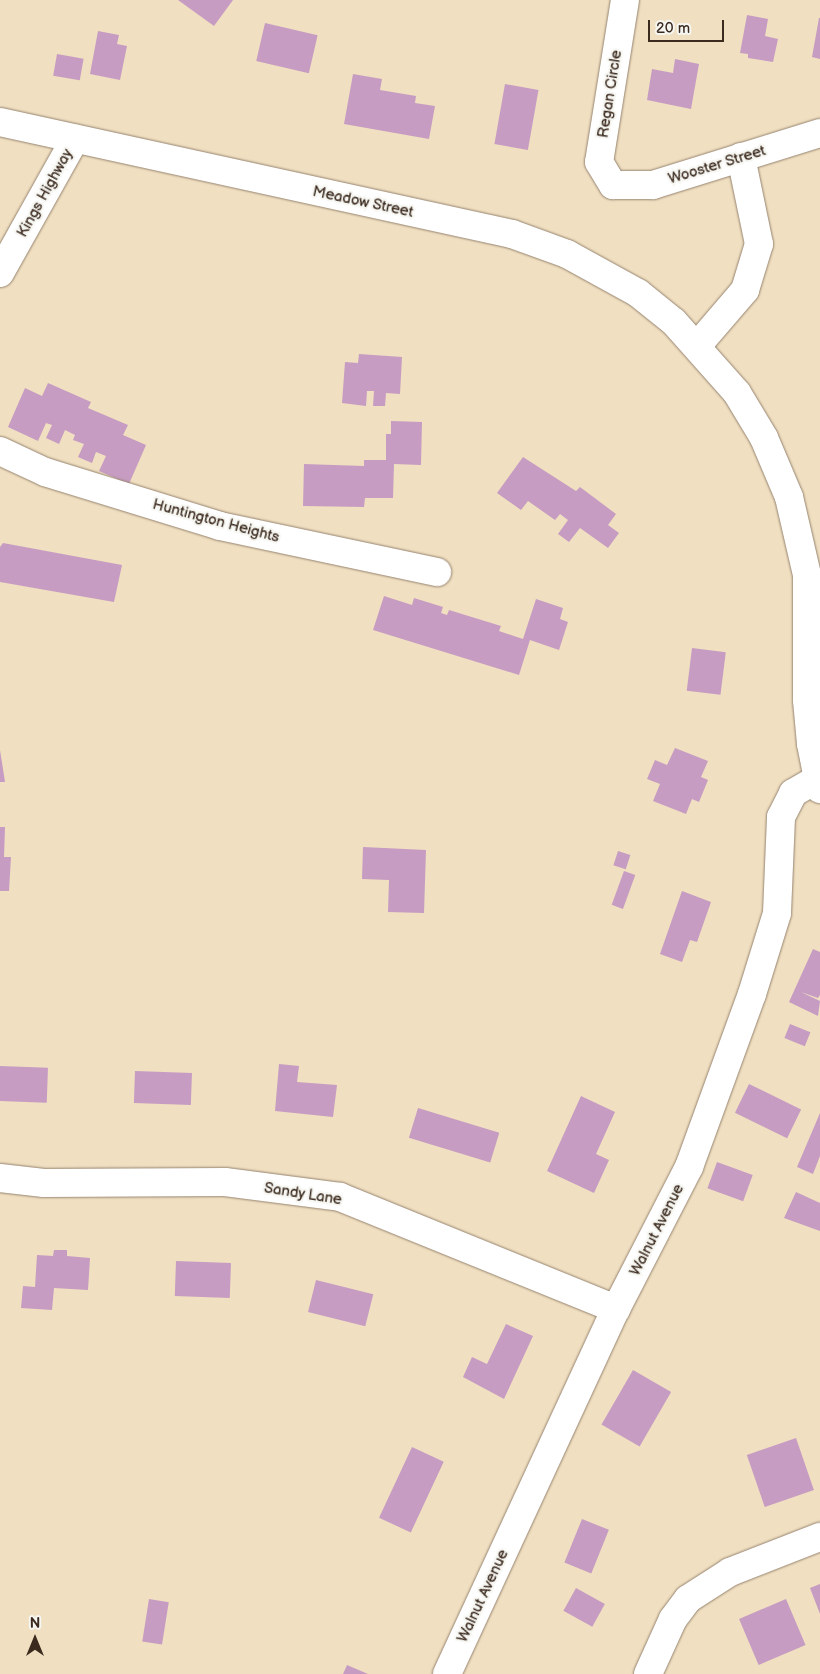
<!DOCTYPE html>
<style>
body{margin:0}
#map{position:relative;width:820px;height:1674px;overflow:hidden;background:#f0dfc1;font-family:"Balsamiq Sans",sans-serif}
div>[style]{position:absolute}
[style*='--x']{left:calc(var(--x)*1px);top:calc(var(--y)*1px);width:calc(var(--w)*1px);rotate:calc(var(--a)*1deg)}
.building>*{inset:0;background:#c69cc2;transform-origin:0 0}
.roads{filter:drop-shadow(0 0 1px #968470) drop-shadow(0 0 1px #968470)}
.minor>*{height:28px;margin:-14px;padding:0 14px;transform-origin:14px;border-radius:14px;background:#fff}
.tertiary>*{height:28px;margin:-14px;padding:0 14px;transform-origin:14px;border-radius:14px;background:#fff}
span{translate:-50% -50%;white-space:nowrap;text-align:center;line-height:1.15;-webkit-text-stroke:4.5px #f6f6f2;paint-order:stroke}
.street-label{font-size:15px;color:#3b2a1e}
.north{position:absolute;left:10px;top:1614px;width:50px;height:50px;-webkit-text-stroke:4px #f6f6f2;paint-order:stroke;rotate:0deg;font-size:14px;font-weight:700;line-height:20px;text-align:center;color:#3b2a1e}
.north::after{content:'';display:block;margin:auto;width:18px;height:22px;background:#3b2a1e;clip-path:polygon(50% 0,100% 100%,50% 72%,0 100%)}
.scale{position:absolute;left:648px;top:20px;width:76px;height:22px;box-sizing:border-box;border:2px solid #3b2a1e;border-top:0;padding-left:6px;font-size:15px;line-height:18px;white-space:nowrap;color:#3b2a1e;-webkit-text-stroke:4px #f6f6f2;paint-order:stroke}
</style>
<div id="map">
<div class="building">
<div style="clip-path:polygon(178px 0,233px 0,214px 26px)"></div>
<div style="clip-path:polygon(747px 15px,768px 19px,765px 36px,778px 39px,773px 62px,748px 58px,748px 54px,740px 53px)"></div>
<div style="clip-path:polygon(819px 18px,820px 18px,820px 59px,812px 57px)"></div>
<div style="left:265px;top:23px;width:54px;height:39px;rotate:13deg"></div>
<div style="clip-path:polygon(98px 31px,119px 35px,117px 44px,127px 46px,120px 80px,90px 74px)"></div>
<div style="left:57px;top:54px;width:27px;height:22px;rotate:10deg"></div>
<div style="clip-path:polygon(675px 59px,699px 64px,691px 109px,647px 100px,652px 69px,673px 73px)"></div>
<div style="clip-path:polygon(353px 74px,382px 79px,380px 90px,416px 96px,415px 103px,435px 106px,429px 139px,344px 124px)"></div>
<div style="left:505px;top:84px;width:34px;height:61px;rotate:10deg"></div>
<div style="clip-path:polygon(359px 354px,402px 357px,400px 394px,386px 393px,385px 406px,373px 406px,374px 391px,367px 391px,366px 406px,342px 403px,345px 362px,358px 363px)"></div>
<div style="clip-path:polygon(48px 383px,91px 402px,88px 408px,128px 425px,123px 435px,146px 445px,129px 484px,99px 471px,106px 456px,96px 452px,92px 463px,78px 457px,84px 444px,73px 440px,75px 435px,65px 430px,59px 444px,46px 438px,52px 425px,46px 423px,38px 441px,8px 427px,25px 388px,42px 396px)"></div>
<div style="clip-path:polygon(391px 421px,422px 422px,421px 465px,394px 464px,393px 498px,365px 498px,364px 507px,303px 506px,304px 464px,364px 466px,364px 460px,386px 460px,386px 434px,391px 434px)"></div>
<div style="clip-path:polygon(523px 457px,576px 491px,580px 487px,616px 514px,608px 525px,619px 533px,608px 548px,580px 528px,569px 542px,558px 534px,568px 520px,560px 514px,555px 520px,528px 501px,521px 510px,497px 493px)"></div>
<div style="clip-path:polygon(3px 543px,122px 565px,114px 602px,0 582px,0 547px)"></div>
<div style="clip-path:polygon(384px 596px,412px 605px,414px 598px,443px 607px,441px 613px,447px 615px,449px 610px,501px 626px,499px 631px,523px 639px,536px 599px,563px 608px,560px 619px,568px 622px,559px 650px,530px 640px,519px 675px,373px 630px)"></div>
<div style="left:692px;top:648px;width:34px;height:43px;rotate:7deg"></div>
<div style="clip-path:polygon(675px 748px,708px 761px,701px 777px,708px 780px,699px 802px,692px 799px,686px 814px,653px 801px,660px 784px,647px 779px,655px 760px,667px 765px)"></div>
<div style="clip-path:polygon(0 750px,5px 782px,0 782px)"></div>
<div style="clip-path:polygon(0 827px,5px 827px,4px 857px,11px 857px,9px 891px,0 891px)"></div>
<div style="clip-path:polygon(363px 847px,426px 850px,424px 913px,388px 912px,389px 880px,362px 879px)"></div>
<div style="left:618px;top:851px;width:13px;height:15px;rotate:18deg"></div>
<div style="left:624px;top:871px;width:12px;height:36px;rotate:20deg"></div>
<div style="clip-path:polygon(682px 891px,711px 902px,697px 942px,690px 940px,682px 962px,660px 954px)"></div>
<div style="clip-path:polygon(813px 949px,820px 952px,820px 995px,818px 998px,801px 992px,820px 1001px,818px 1016px,789px 1002px)"></div>
<div style="left:790px;top:1024px;width:22px;height:15px;rotate:22deg"></div>
<div style="clip-path:polygon(279px 1064px,299px 1066px,297px 1082px,337px 1085px,333px 1117px,275px 1111px)"></div>
<div style="left:0;top:1066px;width:48px;height:35px;rotate:2deg"></div>
<div style="left:135px;top:1071px;width:57px;height:32px;rotate:2deg"></div>
<div style="left:749px;top:1084px;width:58px;height:32px;rotate:26deg"></div>
<div style="clip-path:polygon(581px 1096px,615px 1112px,596px 1154px,609px 1160px,594px 1193px,547px 1171px)"></div>
<div style="left:418px;top:1108px;width:85px;height:31px;rotate:17deg"></div>
<div style="clip-path:polygon(820px 1113px,820px 1156px,813px 1174px,797px 1167px)"></div>
<div style="left:717px;top:1162px;width:38px;height:28px;rotate:20deg"></div>
<div style="clip-path:polygon(796px 1192px,820px 1203px,820px 1231px,784px 1218px)"></div>
<div style="clip-path:polygon(54px 1250px,67px 1250px,67px 1256px,90px 1258px,88px 1290px,54px 1288px,52px 1310px,21px 1308px,23px 1286px,35px 1287px,37px 1255px,53px 1256px)"></div>
<div style="left:176px;top:1261px;width:55px;height:35px;rotate:2deg"></div>
<div style="left:316px;top:1280px;width:59px;height:33px;rotate:14deg"></div>
<div style="clip-path:polygon(506px 1324px,533px 1336px,504px 1399px,463px 1377px,472px 1357px,487px 1364px)"></div>
<div style="left:633px;top:1370px;width:44px;height:63px;rotate:30deg"></div>
<div style="left:796px;top:1438px;width:55px;height:52px;rotate:71deg"></div>
<div style="left:412px;top:1447px;width:35px;height:78px;rotate:25deg"></div>
<div style="left:582px;top:1519px;width:29px;height:47px;rotate:22deg"></div>
<div style="clip-path:polygon(820px 1584px,820px 1614px,810px 1588px)"></div>
<div style="left:576px;top:1588px;width:33px;height:26px;rotate:29deg"></div>
<div style="left:149px;top:1599px;width:20px;height:43px;rotate:9deg"></div>
<div style="left:786px;top:1599px;width:50px;height:51px;rotate:67deg"></div>
<div style="clip-path:polygon(347px 1665px,368px 1674px,343px 1674px)"></div>
</div>
<div class="roads">
<div class="minor">
<div style="--x:625;--y:0;--w:164;--a:99.1"></div>
<div style="--x:599;--y:162;--w:27;--a:59"></div>
<div style="--x:613;--y:185;--w:40;--a:0"></div>
<div style="--x:653;--y:185;--w:175;--a:-17.3"></div>
<div style="--x:0;--y:273;--w:154;--a:-60.8"></div>
<div style="--x:697;--y:346;--w:74;--a:-49.4"></div>
<div style="--x:745;--y:290;--w:48;--a:-73.1"></div>
<div style="--x:759;--y:244;--w:89;--a:-101.7"></div>
<div style="--x:0;--y:451;--w:50;--a:25"></div>
<div style="--x:45;--y:472;--w:183;--a:17.1"></div>
<div style="--x:220;--y:526;--w:222;--a:12"></div>
<div style="--x:0;--y:1178;--w:44;--a:6.5"></div>
<div style="--x:44;--y:1183;--w:181;--a:-0.3"></div>
<div style="--x:225;--y:1182;--w:116;--a:7.4"></div>
<div style="--x:340;--y:1197;--w:298;--a:22.1"></div>
<div style="--x:447;--y:1674;--w:402;--a:-65.2"></div>
<div style="--x:616;--y:1309;--w:160;--a:-62.8"></div>
<div style="--x:689;--y:1167;--w:184;--a:-70"></div>
<div style="--x:752;--y:994;--w:85;--a:-72.8"></div>
<div style="--x:777;--y:913;--w:96;--a:-87.6"></div>
<div style="--x:781;--y:817;--w:27;--a:-63"></div>
<div style="--x:793;--y:793;--w:28;--a:-30"></div>
<div style="--x:648;--y:1674;--w:60;--a:-65.6"></div>
<div style="--x:673;--y:1619;--w:25;--a:-53"></div>
<div style="--x:688;--y:1599;--w:50;--a:-32.7"></div>
<div style="--x:730;--y:1572;--w:97;--a:-21.3"></div>
</div>
<div class="tertiary">
<div style="--x:0;--y:122;--w:524;--a:12.34"></div>
<div style="--x:512;--y:234;--w:59;--a:20"></div>
<div style="--x:567;--y:254;--w:81;--a:28.8"></div>
<div style="--x:638;--y:293;--w:46;--a:38.9"></div>
<div style="--x:674;--y:322;--w:95;--a:48.4"></div>
<div style="--x:737;--y:393;--w:52;--a:59"></div>
<div style="--x:764;--y:438;--w:64;--a:67"></div>
<div style="--x:789;--y:497;--w:80;--a:77"></div>
<div style="--x:807;--y:575;--w:125;--a:90"></div>
<div style="--x:807;--y:700;--w:44;--a:84.8"></div>
<div style="--x:811;--y:744;--w:46;--a:78.7"></div>
</div>
</div>
<div class="street-label">
<span style="left:610px;top:94px;rotate:-81deg">Regan Circle</span>
<span style="left:717px;top:165px;rotate:-17deg">Wooster Street</span>
<span style="left:45px;top:193px;rotate:-61deg">Kings Highway</span>
<span style="left:363px;top:202px;rotate:12deg">Meadow Street</span>
<span style="left:216px;top:521px;rotate:15deg">Huntington Heights</span>
<span style="left:303px;top:1194px;rotate:9deg">Sandy Lane</span>
<span style="left:657px;top:1230px;rotate:-63deg">Walnut Avenue</span>
<span style="left:483px;top:1596px;rotate:-65deg">Walnut Avenue</span>
</div>
<div class="north">N</div>
<div class="scale">20 m</div>
</div>
